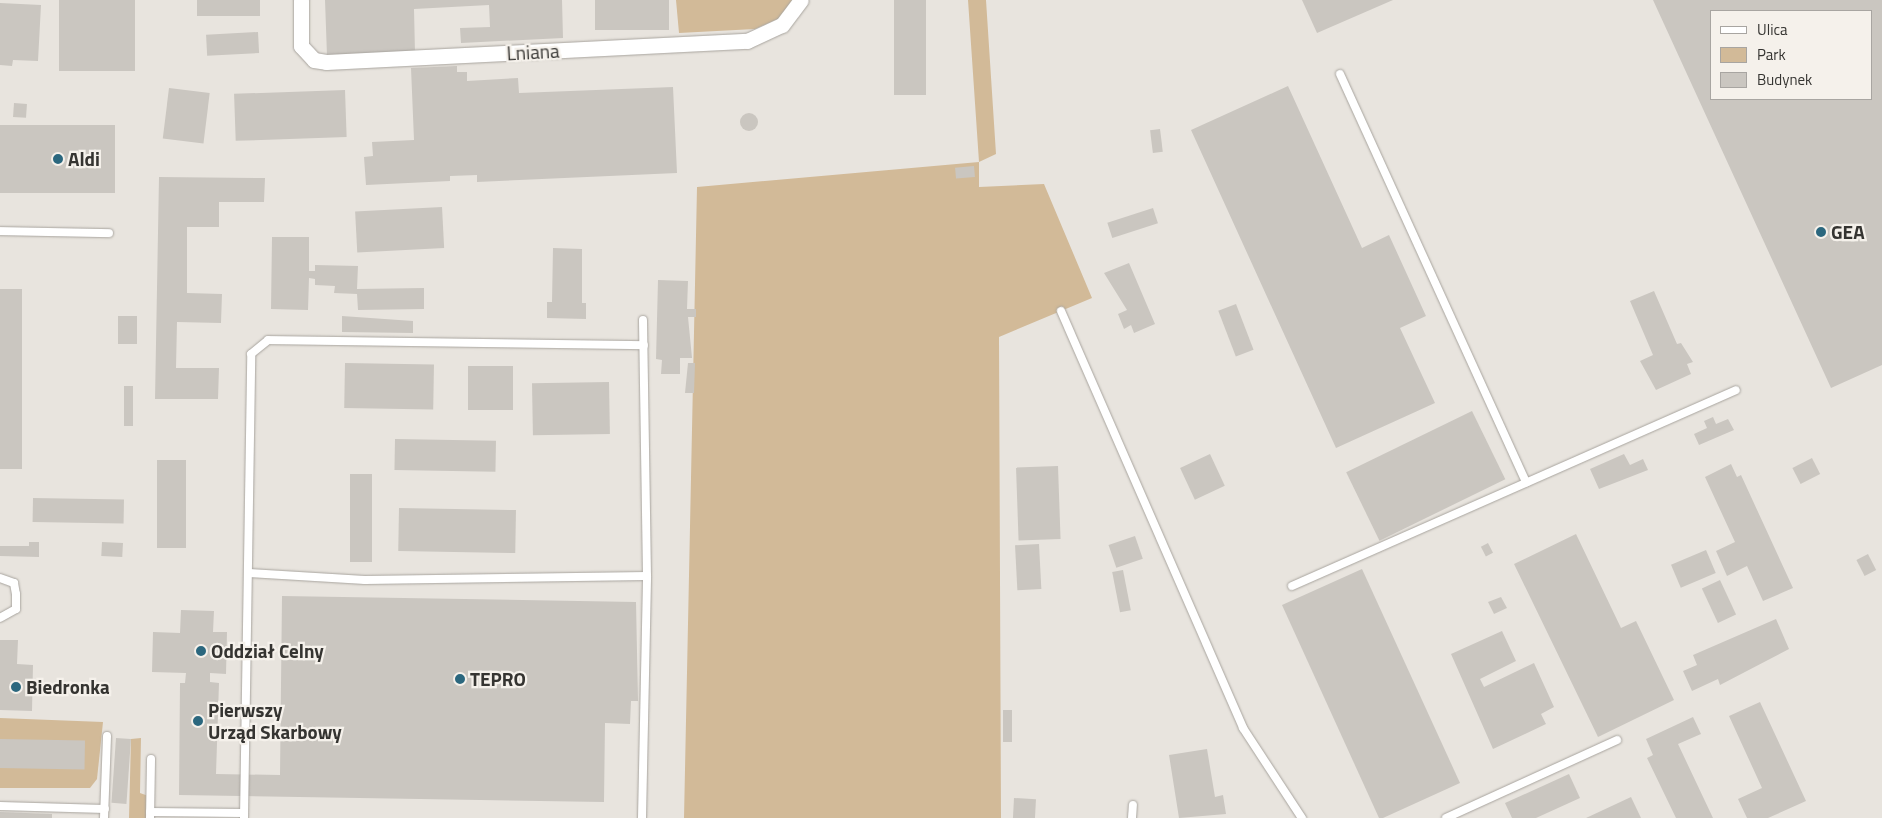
<!DOCTYPE html>
<meta charset="utf-8">
<style>
body{margin:0}
#map{position:relative;width:1882px;height:818px;overflow:hidden;background:#e8e4de;font-family:"Titillium Web",sans-serif}
div>[style]{position:absolute}
[style*='--x']{left:calc(var(--x)*1px);top:calc(var(--y)*1px);width:calc(var(--w)*1px);rotate:calc(var(--a)*1deg)}
.green>*{inset:0;background:#d2ba98}
.building>*{inset:0;background:#cac6c0;transform-origin:0 0}
.round{border-radius:50%}
.roads{filter:drop-shadow(0 0 1px #a8a49e) drop-shadow(0 0 1px #a8a49e)}
.lane>*{height:8px;margin:-4px;padding:0 4px;transform-origin:4px;border-radius:4px;background:#fff}
.street>*{height:15px;margin:-7.5px;padding:0 7.5px;transform-origin:7.5px;border-radius:7.5px;background:#fff}
.dots>*{width:14px;height:14px;translate:-50% -50%;box-sizing:border-box;border:2px solid #f5f1eb;border-radius:50%}
span{translate:-50% -50%;white-space:nowrap;text-align:center;line-height:1.15;-webkit-text-stroke:4.5px #f5f1eb;paint-order:stroke}
.street-label{font-size:19px;color:#353431}
.poi-label{font-size:19px;color:#353431;font-weight:700}
.left{translate:0 -50%;text-align:left}
.legend{position:absolute;left:1710px;top:10px;width:162px;height:90px;box-sizing:border-box;background:#f5f1eb;border:1px solid #a8a5a1;margin:0;padding:6px 9px;list-style:none;font-size:15px;color:#353431}
.legend li{display:flex;align-items:center;gap:10px;height:25px}
.legend b{width:25px;border:1px solid #a8a5a1}
</style>
<div id="map">
<div class="green">
<div style="clip-path:polygon(676px 0,794px 0,782px 17px,755px 29px,679px 33px)"></div>
<div style="clip-path:polygon(968px 0,986px 0,996px 154px,979px 162px,979px 187px,1044px 184px,1092px 298px,999px 337px,1001px 818px,684px 818px,697px 187px,979px 162px)"></div>
<div style="clip-path:polygon(0 718px,103px 722px,97px 779px,90px 788px,0 788px)"></div>
<div style="clip-path:polygon(141px 738px,140px 793px,154px 798px,153px 818px,129px 818px,131px 739px)"></div>
</div>
<div class="building">
<div style="left:59px;top:0;width:76px;height:71px"></div>
<div style="left:197px;top:0;width:63px;height:16px"></div>
<div style="clip-path:polygon(325px 0,562px 0,563px 38px,461px 43px,460px 28px,490px 27px,489px 5px,414px 9px,415px 53px,327px 56px)"></div>
<div style="left:595px;top:0;width:74px;height:30px"></div>
<div style="left:894px;top:0;width:32px;height:95px"></div>
<div style="clip-path:polygon(1302px 0,1393px 0,1317px 33px)"></div>
<div style="clip-path:polygon(evenodd,1653px 0,1882px 0,1882px 365px,1831px 388px,1653px 0,1711px 11px,1871px 11px,1871px 99px,1711px 99px,1711px 11px)"></div>
<div style="clip-path:polygon(0 3px,41px 5px,38px 61px,13px 60px,12px 66px,0 65px)"></div>
<div style="left:258px;top:32px;width:21px;height:52px;rotate:87deg"></div>
<div style="clip-path:polygon(457px 66px,457px 72px,467px 72px,467px 81px,518px 78px,519px 93px,673px 87px,677px 173px,477px 182px,477px 175px,450px 176px,450px 181px,366px 185px,364px 157px,373px 156px,372px 142px,414px 140px,411px 68px)"></div>
<div style="clip-path:polygon(1288px 86px,1362px 248px,1389px 235px,1426px 316px,1400px 328px,1435px 403px,1336px 448px,1191px 130px)"></div>
<div style="left:169px;top:88px;width:41px;height:51px;rotate:7deg"></div>
<div style="left:345px;top:90px;width:47px;height:111px;rotate:88deg"></div>
<div style="left:14px;top:103px;width:13px;height:14px;rotate:4deg"></div>
<div class="round" style="left:740px;top:113px;width:18px;height:18px"></div>
<div style="left:0;top:125px;width:115px;height:68px"></div>
<div style="left:1160px;top:129px;width:23px;height:10px;rotate:83deg"></div>
<div style="left:974px;top:166px;width:11px;height:19px;rotate:85deg"></div>
<div style="clip-path:polygon(159px 177px,265px 178px,264px 202px,219px 202px,219px 227px,187px 227px,187px 293px,222px 294px,221px 323px,177px 322px,176px 368px,219px 368px,218px 399px,155px 399px)"></div>
<div style="left:442px;top:207px;width:41px;height:87px;rotate:87deg"></div>
<div style="left:1153px;top:208px;width:16px;height:48px;rotate:72deg"></div>
<div style="clip-path:polygon(272px 237px,309px 237px,309px 271px,315px 271px,315px 265px,358px 266px,357px 289px,424px 288px,424px 309px,358px 310px,357px 294px,334px 293px,335px 286px,315px 285px,315px 279px,309px 278px,308px 310px,271px 309px)"></div>
<div style="clip-path:polygon(553px 248px,582px 249px,582px 303px,586px 303px,586px 319px,547px 318px,547px 302px,552px 302px)"></div>
<div style="clip-path:polygon(1129px 263px,1155px 324px,1134px 333px,1131px 325px,1124px 329px,1118px 314px,1127px 310px,1104px 273px)"></div>
<div style="clip-path:polygon(658px 280px,688px 281px,687px 309px,696px 309px,696px 317px,688px 317px,692px 358px,680px 358px,680px 374px,661px 374px,662px 360px,656px 359px)"></div>
<div style="left:0;top:289px;width:22px;height:180px"></div>
<div style="clip-path:polygon(1654px 291px,1677px 344px,1681px 343px,1693px 362px,1687px 364px,1691px 374px,1656px 390px,1640px 361px,1653px 355px,1630px 301px)"></div>
<div style="left:1236px;top:304px;width:49px;height:19px;rotate:69deg"></div>
<div style="left:118px;top:316px;width:19px;height:28px"></div>
<div style="clip-path:polygon(342px 316px,413px 321px,413px 333px,342px 332px)"></div>
<div style="left:345px;top:363px;width:89px;height:45px;rotate:1deg"></div>
<div style="clip-path:polygon(688px 363px,695px 363px,694px 393px,685px 393px)"></div>
<div style="left:468px;top:366px;width:45px;height:44px"></div>
<div style="left:609px;top:382px;width:52px;height:77px;rotate:89deg"></div>
<div style="left:124px;top:386px;width:9px;height:40px"></div>
<div style="left:1472px;top:411px;width:76px;height:140px;rotate:64deg"></div>
<div style="clip-path:polygon(1713px 417px,1716px 424px,1728px 419px,1734px 430px,1699px 445px,1694px 434px,1707px 428px,1704px 421px)"></div>
<div style="left:395px;top:439px;width:101px;height:31px;rotate:1deg"></div>
<div style="left:1210px;top:454px;width:35px;height:33px;rotate:65deg"></div>
<div style="clip-path:polygon(1624px 454px,1630px 465px,1643px 459px,1648px 470px,1599px 489px,1590px 469px)"></div>
<div style="left:1812px;top:458px;width:18px;height:22px;rotate:63deg"></div>
<div style="left:157px;top:460px;width:29px;height:88px"></div>
<div style="clip-path:polygon(1731px 464px,1737px 477px,1741px 475px,1793px 588px,1763px 601px,1747px 566px,1727px 576px,1716px 551px,1735px 542px,1705px 477px)"></div>
<div style="left:1058px;top:466px;width:73px;height:42px;rotate:88deg"></div>
<div style="left:350px;top:474px;width:22px;height:88px"></div>
<div style="left:33px;top:498px;width:91px;height:24px;rotate:1deg"></div>
<div style="left:399px;top:508px;width:117px;height:43px;rotate:1deg"></div>
<div style="clip-path:polygon(1576px 534px,1621px 628px,1636px 621px,1674px 700px,1598px 737px,1514px 564px)"></div>
<div style="left:1135px;top:536px;width:24px;height:28px;rotate:71deg"></div>
<div style="clip-path:polygon(29px 542px,39px 542px,39px 557px,0 556px,0 546px,29px 546px)"></div>
<div style="left:102px;top:542px;width:21px;height:14px;rotate:3deg"></div>
<div style="left:1488px;top:543px;width:11px;height:8px;rotate:63deg"></div>
<div style="left:1039px;top:544px;width:45px;height:24px;rotate:87deg"></div>
<div style="left:1706px;top:550px;width:25px;height:38px;rotate:67deg"></div>
<div style="left:1868px;top:554px;width:18px;height:13px;rotate:63deg"></div>
<div style="clip-path:polygon(1362px 569px,1460px 783px,1383px 818px,1379px 818px,1282px 605px)"></div>
<div style="left:1123px;top:570px;width:41px;height:11px;rotate:79deg"></div>
<div style="left:1720px;top:580px;width:38px;height:20px;rotate:65deg"></div>
<div style="clip-path:polygon(282px 596px,636px 602px,638px 701px,631px 701px,630px 724px,605px 723px,604px 802px,179px 795px,180px 683px,185px 683px,186px 673px,152px 672px,153px 632px,180px 633px,181px 610px,214px 611px,213px 632px,227px 632px,226px 674px,210px 673px,210px 682px,219px 683px,216px 774px,280px 775px)"></div>
<div style="clip-path:polygon(1501px 597px,1507px 608px,1494px 614px,1488px 602px)"></div>
<div style="clip-path:polygon(1776px 619px,1789px 649px,1720px 685px,1718px 679px,1692px 691px,1683px 671px,1697px 665px,1693px 655px)"></div>
<div style="clip-path:polygon(1502px 631px,1516px 661px,1480px 679px,1484px 687px,1534px 663px,1554px 707px,1541px 714px,1546px 724px,1493px 749px,1451px 654px)"></div>
<div style="clip-path:polygon(0 640px,18px 640px,17px 664px,33px 665px,32px 711px,0 710px)"></div>
<div style="clip-path:polygon(1760px 702px,1806px 801px,1768px 818px,1747px 818px,1738px 799px,1762px 788px,1729px 716px)"></div>
<div style="left:1003px;top:710px;width:9px;height:32px"></div>
<div style="clip-path:polygon(1693px 717px,1701px 734px,1678px 744px,1713px 818px,1676px 818px,1647px 758px,1653px 755px,1646px 739px)"></div>
<div style="left:116px;top:738px;width:15px;height:65px;rotate:4deg"></div>
<div style="left:0;top:739px;width:85px;height:29px;rotate:1deg"></div>
<div style="clip-path:polygon(1207px 749px,1215px 797px,1223px 795px,1226px 814px,1179px 818px,1169px 755px)"></div>
<div style="clip-path:polygon(1569px 774px,1580px 798px,1536px 818px,1512px 818px,1505px 803px)"></div>
<div style="clip-path:polygon(1631px 797px,1641px 818px,1586px 818px)"></div>
<div style="left:1014px;top:798px;width:22px;height:20px;rotate:3deg"></div>
<div style="clip-path:polygon(0 812px,52px 814px,52px 818px,0 818px)"></div>
</div>
<div class="roads">
<div class="lane">
<div style="--x:1340;--y:74;--w:449;--a:65.5"></div>
<div style="--x:0;--y:231;--w:109;--a:1.1"></div>
<div style="--x:1061;--y:311;--w:455;--a:66.4"></div>
<div style="--x:1243;--y:728;--w:108;--a:56.8"></div>
<div style="--x:249;--y:573;--w:116;--a:3.5"></div>
<div style="--x:365;--y:580;--w:282;--a:-0.8"></div>
<div style="--x:0;--y:578;--w:15;--a:20"></div>
<div style="--x:14;--y:583;--w:11;--a:80"></div>
<div style="--x:16;--y:594;--w:15;--a:90"></div>
<div style="--x:16;--y:609;--w:18;--a:151"></div>
<div style="--x:1292;--y:586;--w:485;--a:-23.8"></div>
<div style="--x:0;--y:806;--w:105;--a:1.6"></div>
<div style="--x:150;--y:812;--w:93;--a:0.6"></div>
<div style="--x:104;--y:818;--w:82;--a:-87.9"></div>
<div style="--x:150;--y:818;--w:59;--a:-89"></div>
<div style="--x:244;--y:818;--w:464;--a:-89.1"></div>
<div style="--x:251;--y:354;--w:22;--a:-39"></div>
<div style="--x:268;--y:340;--w:376;--a:0.8"></div>
<div style="--x:642;--y:818;--w:242;--a:-88.8"></div>
<div style="--x:647;--y:576;--w:256;--a:-90.9"></div>
<div style="--x:1132;--y:818;--w:13;--a:-86"></div>
<div style="--x:1446;--y:818;--w:188;--a:-24.5"></div>
</div>
<div class="street">
<div style="--x:301;--y:0;--w:46;--a:90"></div>
<div style="--x:301;--y:46;--w:19;--a:47"></div>
<div style="--x:314;--y:60;--w:12;--a:9"></div>
<div style="--x:326;--y:62;--w:422;--a:-2.9"></div>
<div style="--x:747;--y:41;--w:38;--a:-25"></div>
<div style="--x:782;--y:25;--w:31;--a:-53"></div>
</div>
</div>
<div class="dots">
<div style="left:58px;top:159px;background:#2b677e"></div>
<div style="left:1821px;top:232px;background:#2b677e"></div>
<div style="left:201px;top:651px;background:#2b677e"></div>
<div style="left:460px;top:679px;background:#2b677e"></div>
<div style="left:16px;top:687px;background:#2b677e"></div>
<div style="left:198px;top:721px;background:#2b677e"></div>
</div>
<div class="street-label">
<span style="left:533px;top:52px;rotate:-3deg">Lniana</span>
</div>
<div class="poi-label">
<span class="left" style="left:68px;top:159px">Aldi</span>
<span class="left" style="left:1831px;top:232px">GEA</span>
<span class="left" style="left:211px;top:651px">Oddział Celny</span>
<span class="left" style="left:470px;top:679px">TEPRO</span>
<span class="left" style="left:26px;top:687px">Biedronka</span>
<span class="left" style="left:208px;top:721px">Pierwszy<br>Urząd Skarbowy</span>
</div>
<ul class="legend">
<li><b style="height:6px;background:#fff"></b>Ulica</li>
<li><b style="height:14px;background:#d2ba98"></b>Park</li>
<li><b style="height:14px;background:#cac6c0"></b>Budynek</li>
</ul>
</div>
